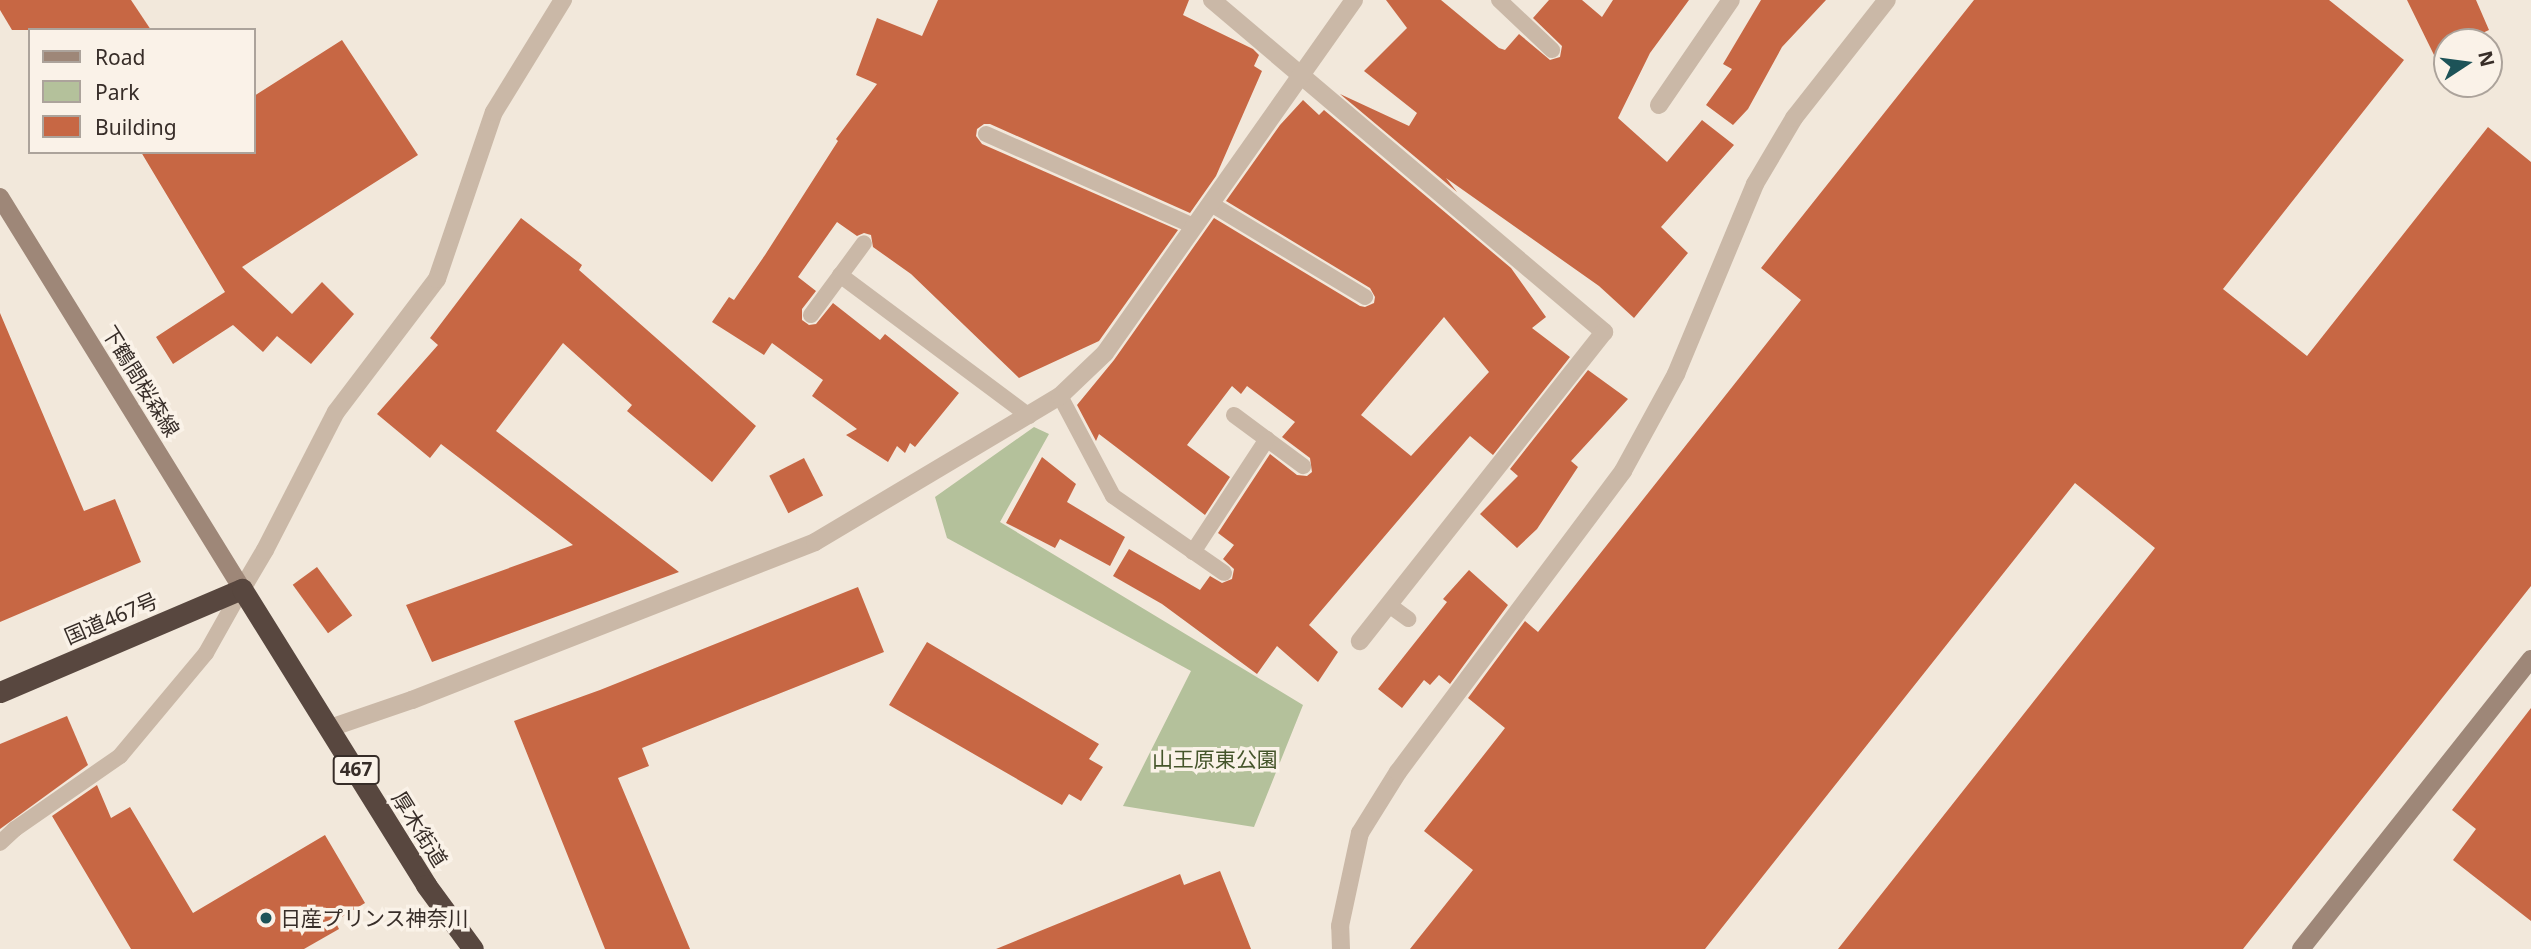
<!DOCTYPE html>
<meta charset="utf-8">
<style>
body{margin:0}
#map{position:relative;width:2531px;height:949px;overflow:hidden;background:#f2e8db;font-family:"Noto Sans","Noto Sans JP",sans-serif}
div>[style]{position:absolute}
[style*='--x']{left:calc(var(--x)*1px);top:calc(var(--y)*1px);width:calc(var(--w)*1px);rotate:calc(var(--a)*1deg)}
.green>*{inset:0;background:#b4c19b}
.building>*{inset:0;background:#c76744;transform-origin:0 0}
.lane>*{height:16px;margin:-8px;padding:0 8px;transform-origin:8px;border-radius:8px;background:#cab8a7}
.street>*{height:18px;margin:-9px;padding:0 9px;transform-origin:9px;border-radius:9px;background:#cab8a7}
.secondary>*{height:18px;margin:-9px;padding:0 9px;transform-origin:9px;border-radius:9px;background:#9e8778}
.highway>*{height:21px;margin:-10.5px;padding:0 10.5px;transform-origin:10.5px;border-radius:10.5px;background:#58473f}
.dots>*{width:19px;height:19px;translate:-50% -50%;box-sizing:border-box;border:4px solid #faf2e8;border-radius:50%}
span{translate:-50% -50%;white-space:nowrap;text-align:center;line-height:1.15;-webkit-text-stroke:7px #faf2e8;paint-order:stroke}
.shield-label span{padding:2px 5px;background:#faf2e8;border:2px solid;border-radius:5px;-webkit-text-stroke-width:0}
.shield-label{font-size:19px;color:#372d28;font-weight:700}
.street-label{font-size:21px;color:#372d28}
.park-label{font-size:21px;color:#45552b}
.poi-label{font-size:21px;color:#372d28}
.left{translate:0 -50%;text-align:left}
.legend{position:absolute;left:28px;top:28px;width:228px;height:126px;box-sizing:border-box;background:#faf2e8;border:2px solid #aca39b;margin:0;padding:9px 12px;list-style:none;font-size:21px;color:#372d28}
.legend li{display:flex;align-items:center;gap:14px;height:35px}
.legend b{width:35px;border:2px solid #aca39b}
.north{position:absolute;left:2433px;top:28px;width:70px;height:70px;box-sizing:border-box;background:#faf2e8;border:2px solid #aca39b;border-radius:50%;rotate:77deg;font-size:19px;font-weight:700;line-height:28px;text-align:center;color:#372d28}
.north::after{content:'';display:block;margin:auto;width:24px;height:32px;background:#1d5358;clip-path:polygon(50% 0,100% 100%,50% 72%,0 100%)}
</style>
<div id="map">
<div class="green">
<div style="clip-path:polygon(1034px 427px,1049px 434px,1000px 522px,1303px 705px,1254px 827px,1123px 806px,1191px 671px,947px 538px,935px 497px)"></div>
</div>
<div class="building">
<div style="clip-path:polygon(0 0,131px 0,151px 30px,12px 30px,0 10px)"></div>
<div style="clip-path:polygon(938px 0,1189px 0,1183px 15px,1253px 49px,1259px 55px,1254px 66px,1262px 71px,1216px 176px,1190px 213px,990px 124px,984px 124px,977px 129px,976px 136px,982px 144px,1178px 230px,1099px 341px,1019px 378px,911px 274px,873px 247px,871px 235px,864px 233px,857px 236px,837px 222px,798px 277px,816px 291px,802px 309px,802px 320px,809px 325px,816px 324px,833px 303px,880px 340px,885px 334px,959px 393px,915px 447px,910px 443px,905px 453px,897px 446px,888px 462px,846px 435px,857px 429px,812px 396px,823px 380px,772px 343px,764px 355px,712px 322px,729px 297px,734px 300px,765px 255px,838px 141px,836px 139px,877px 84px,856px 75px,877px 18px,922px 36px)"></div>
<div style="clip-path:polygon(1386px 0,1441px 0,1499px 48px,1505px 50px,1519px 34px,1550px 60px,1560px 57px,1562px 46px,1533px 18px,1549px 0,1582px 0,1602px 17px,1613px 0,1689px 0,1650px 53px,1618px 118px,1667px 162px,1702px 120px,1734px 145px,1661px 227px,1688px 253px,1634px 318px,1599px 286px,1446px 178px,1457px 192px,1340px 94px,1409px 126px,1417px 113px,1364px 71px,1407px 28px)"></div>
<div style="clip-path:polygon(1761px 0,1826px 0,1782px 47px,1748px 109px,1733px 125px,1706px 105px,1732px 69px,1723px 64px)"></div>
<div style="clip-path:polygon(1974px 0,2329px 0,2404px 60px,2223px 289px,2307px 356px,2488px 127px,2531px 162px,2531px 586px,2243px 949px,1838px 949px,2155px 548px,2075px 483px,1705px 949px,1410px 949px,1473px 870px,1424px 831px,1505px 728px,1468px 698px,1525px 621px,1538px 632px,1801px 300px,1761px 268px)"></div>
<div style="clip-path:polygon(2407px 0,2476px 0,2489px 30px,2463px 42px,2447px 42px,2447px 49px,2434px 55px)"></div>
<div style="clip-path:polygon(342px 40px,418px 155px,242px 267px,292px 314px,322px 282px,354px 314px,311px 364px,277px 336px,263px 352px,233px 325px,173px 364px,156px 337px,225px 292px,141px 152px,254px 152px,254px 96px)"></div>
<div style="clip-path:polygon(evenodd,1303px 100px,1319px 115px,1324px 110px,1511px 268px,1546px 317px,1532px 328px,1570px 357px,1493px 455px,1470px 436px,1309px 625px,1338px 652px,1318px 682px,1277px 646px,1257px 674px,1162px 604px,1113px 576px,1129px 549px,1200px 590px,1210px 576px,1222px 583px,1232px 579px,1234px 569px,1223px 559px,1234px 545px,1218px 533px,1270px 454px,1297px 475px,1307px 476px,1312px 472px,1310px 458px,1282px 437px,1295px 422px,1247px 386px,1241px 394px,1232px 386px,1187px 445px,1230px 477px,1205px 515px,1099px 434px,1096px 441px,1077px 405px,1114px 360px,1214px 218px,1360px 306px,1365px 307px,1374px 303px,1375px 297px,1370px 288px,1226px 201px,1280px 125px,1303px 100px,1444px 317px,1489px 372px,1411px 456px,1361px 415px,1444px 317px)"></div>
<div style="clip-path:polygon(521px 218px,582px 265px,579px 270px,756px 426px,712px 482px,627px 411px,632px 405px,563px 343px,496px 431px,679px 572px,432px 662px,406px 605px,573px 545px,441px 444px,430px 458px,377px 414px,438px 345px,430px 338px)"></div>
<div style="clip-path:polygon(0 313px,84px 511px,115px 499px,141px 562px,0 622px)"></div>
<div style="clip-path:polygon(1588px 370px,1628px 399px,1571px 461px,1578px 467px,1537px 529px,1517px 548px,1480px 514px,1518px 476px,1510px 469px)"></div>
<div style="clip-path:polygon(1042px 457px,1076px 484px,1067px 502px,1125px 537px,1110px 566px,1060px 539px,1055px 548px,1006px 523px)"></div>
<div style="left:804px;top:458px;width:42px;height:39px;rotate:63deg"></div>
<div style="left:317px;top:567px;width:60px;height:30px;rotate:54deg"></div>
<div style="clip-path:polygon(1469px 570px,1508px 605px,1450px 684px,1439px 675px,1430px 685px,1424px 680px,1402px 708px,1378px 689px,1447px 602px,1443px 599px)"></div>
<div style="clip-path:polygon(858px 587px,884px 652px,642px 748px,649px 766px,618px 778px,690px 949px,605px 949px,514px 721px,600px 690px)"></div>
<div style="clip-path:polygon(927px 642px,1099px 744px,1089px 759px,1103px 767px,1081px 801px,1069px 794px,1062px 805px,889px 705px)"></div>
<div style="clip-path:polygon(2531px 708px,2531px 921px,2453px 860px,2476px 829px,2452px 810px)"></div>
<div style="clip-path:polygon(67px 716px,88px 765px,0 829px,0 744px)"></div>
<div style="clip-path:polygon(97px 785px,111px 818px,130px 807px,193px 913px,325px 835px,365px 903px,335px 921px,339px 929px,304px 949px,131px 949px,52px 816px)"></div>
<div style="clip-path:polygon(1220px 871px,1251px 949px,996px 949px,1180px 874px,1184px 885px)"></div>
</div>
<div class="lane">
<div style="--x:1499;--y:0;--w:73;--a:43.3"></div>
<div style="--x:986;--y:134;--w:227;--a:23.9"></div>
<div style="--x:1211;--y:204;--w:180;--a:31.1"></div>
<div style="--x:840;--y:275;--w:236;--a:36.7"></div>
<div style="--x:811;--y:315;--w:89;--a:-53.6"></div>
<div style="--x:1060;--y:396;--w:113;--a:62.1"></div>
<div style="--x:1113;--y:496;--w:135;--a:34.7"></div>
<div style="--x:1234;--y:415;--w:86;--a:36.5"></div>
<div style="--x:1193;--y:552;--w:135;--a:-56.8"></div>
<div style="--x:1389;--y:605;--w:24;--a:36"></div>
<div style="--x:0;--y:843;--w:21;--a:-43"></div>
<div style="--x:15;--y:829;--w:128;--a:-34.8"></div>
<div style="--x:120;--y:756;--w:134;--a:-50.1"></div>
<div style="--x:206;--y:653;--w:73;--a:-60.6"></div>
</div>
<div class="street">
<div style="--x:1212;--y:0;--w:514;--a:40.26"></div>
<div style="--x:1604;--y:332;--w:394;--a:128.3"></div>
<div style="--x:1659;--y:105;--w:127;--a:-55.6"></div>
<div style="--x:242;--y:589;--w:45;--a:-59.5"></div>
<div style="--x:265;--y:550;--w:155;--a:-62.8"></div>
<div style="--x:336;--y:412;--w:167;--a:-52.8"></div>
<div style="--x:437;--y:279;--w:176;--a:-71.2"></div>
<div style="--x:494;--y:112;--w:132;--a:-58.4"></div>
<div style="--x:330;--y:728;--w:87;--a:-18.9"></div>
<div style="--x:412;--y:700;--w:433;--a:-21.4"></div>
<div style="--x:815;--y:542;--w:285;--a:-30.8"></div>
<div style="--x:1060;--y:396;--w:62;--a:-43.7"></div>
<div style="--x:1105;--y:353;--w:432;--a:-54.8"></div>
<div style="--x:1341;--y:949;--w:23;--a:-92"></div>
<div style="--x:1340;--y:926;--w:95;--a:-77.9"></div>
<div style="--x:1360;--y:833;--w:72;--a:-58.1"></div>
<div style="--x:1398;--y:772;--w:376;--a:-53.2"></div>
<div style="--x:1623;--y:471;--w:111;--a:-61.3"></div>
<div style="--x:1676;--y:374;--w:206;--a:-67.4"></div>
<div style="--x:1755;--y:184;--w:77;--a:-59.4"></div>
<div style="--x:1794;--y:118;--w:150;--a:-51.8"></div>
</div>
<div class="secondary">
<div style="--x:0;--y:197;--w:461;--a:58.3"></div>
<div style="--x:2301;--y:949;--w:370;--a:-51.6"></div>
</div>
<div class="highway">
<div style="--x:0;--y:692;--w:263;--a:-23.1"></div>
<div style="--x:242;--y:589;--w:349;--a:58.1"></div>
<div style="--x:426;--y:885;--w:79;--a:53.7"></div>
</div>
<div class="dots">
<div style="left:266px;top:918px;background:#1d5358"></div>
</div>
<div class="shield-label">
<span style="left:356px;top:770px">467</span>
</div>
<div class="street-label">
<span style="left:141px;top:381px;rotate:58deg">下鶴間桜森線</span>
<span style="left:111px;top:618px;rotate:-23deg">国道467号</span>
<span style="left:420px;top:829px;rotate:58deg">厚木街道</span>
</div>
<div class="park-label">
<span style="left:1215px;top:759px">山王原東公園</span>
</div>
<div class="poi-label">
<span class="left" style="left:280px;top:918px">日産プリンス神奈川</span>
</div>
<ul class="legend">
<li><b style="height:9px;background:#9e8778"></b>Road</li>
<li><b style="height:19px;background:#b4c19b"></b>Park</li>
<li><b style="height:19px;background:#c76744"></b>Building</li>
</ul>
<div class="north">N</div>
</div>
